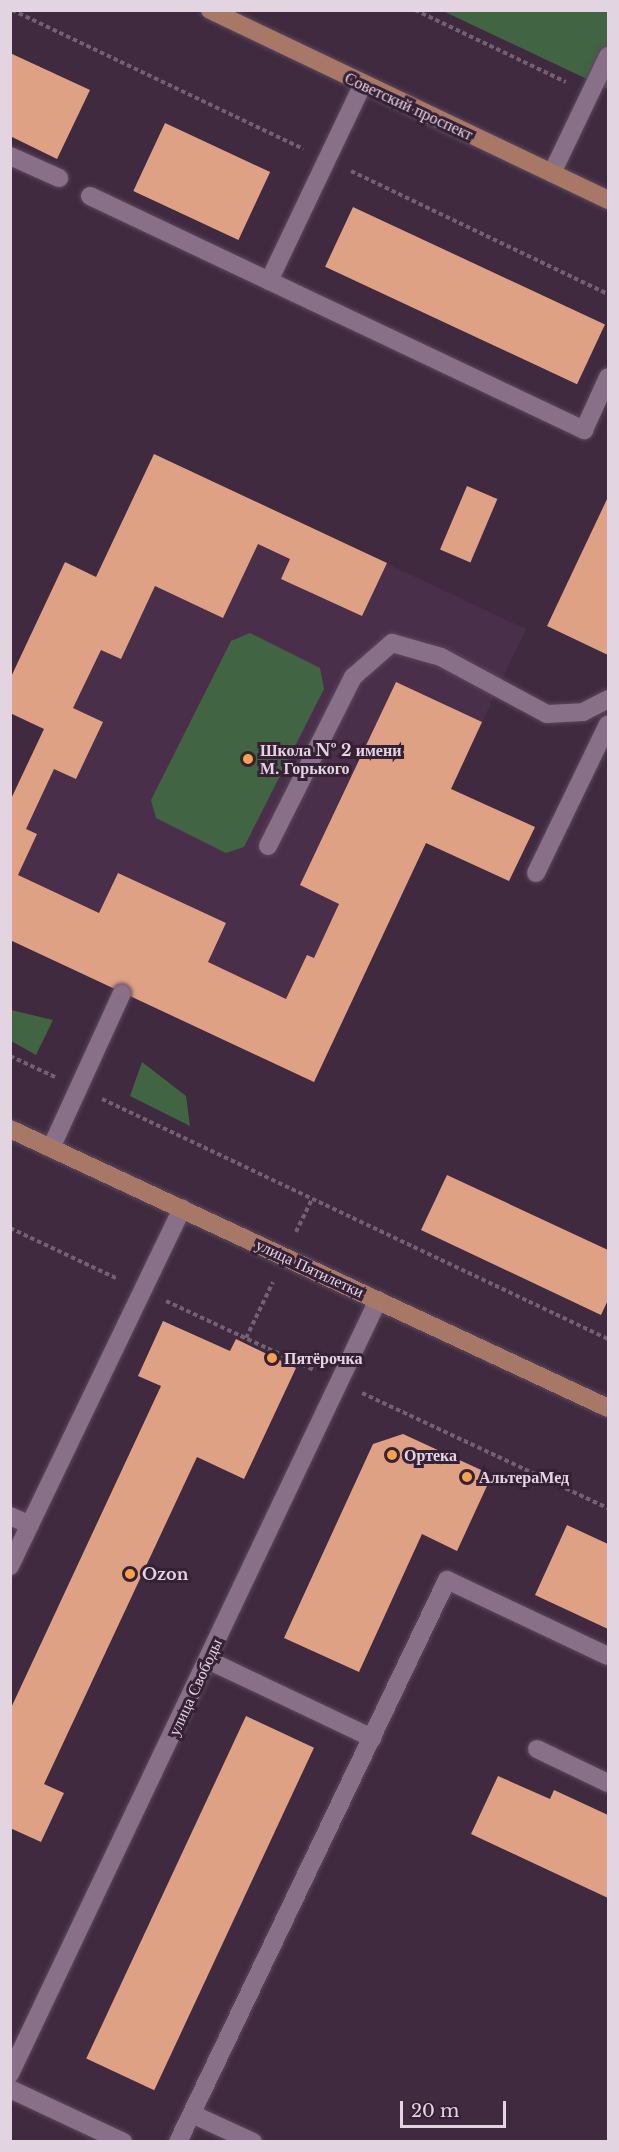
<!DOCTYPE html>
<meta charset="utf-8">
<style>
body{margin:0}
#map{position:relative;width:619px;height:2152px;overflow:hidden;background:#3f2a3f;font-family:"Libre Baskerville",serif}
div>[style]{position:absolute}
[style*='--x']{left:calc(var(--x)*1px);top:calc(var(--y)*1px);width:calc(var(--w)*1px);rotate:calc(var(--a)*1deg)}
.built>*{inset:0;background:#4a2f4a}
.green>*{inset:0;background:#416442}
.building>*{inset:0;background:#dfa184;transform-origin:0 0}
.path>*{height:4px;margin-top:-2px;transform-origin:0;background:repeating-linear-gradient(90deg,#736073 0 4.5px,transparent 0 7.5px)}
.roads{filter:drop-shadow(0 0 2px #5b485a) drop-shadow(0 0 2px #5b485a)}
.minor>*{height:18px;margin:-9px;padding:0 9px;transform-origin:9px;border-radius:9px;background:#897089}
.major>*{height:18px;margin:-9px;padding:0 9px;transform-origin:9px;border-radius:9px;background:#a87866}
.dots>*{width:16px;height:16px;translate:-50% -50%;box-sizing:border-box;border:3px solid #352035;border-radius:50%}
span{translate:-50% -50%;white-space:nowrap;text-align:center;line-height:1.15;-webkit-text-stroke:6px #352035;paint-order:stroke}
.street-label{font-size:16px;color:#e2d4e1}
.poi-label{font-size:16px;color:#e2d4e1;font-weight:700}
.left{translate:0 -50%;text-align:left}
.frame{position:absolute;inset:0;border:12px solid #e2d4e1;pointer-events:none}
.scale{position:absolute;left:400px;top:2101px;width:106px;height:27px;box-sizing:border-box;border:3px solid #e2d4e1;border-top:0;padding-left:8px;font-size:18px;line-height:21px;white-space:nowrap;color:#e2d4e1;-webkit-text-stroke:4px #352035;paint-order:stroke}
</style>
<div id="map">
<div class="built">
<div style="clip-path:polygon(154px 454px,526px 629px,451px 788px,535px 827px,509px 881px,426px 843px,314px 1082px,11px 940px,11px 801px,44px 729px,11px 713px,11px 679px,65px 562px,96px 576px)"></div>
</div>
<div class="green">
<div style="clip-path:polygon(443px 11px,608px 11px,608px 89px)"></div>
<div style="clip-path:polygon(250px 633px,320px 668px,324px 689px,244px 847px,226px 853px,156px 818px,151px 800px,231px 641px)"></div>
<div style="clip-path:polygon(11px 1010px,53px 1020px,36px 1055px,11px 1041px)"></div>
<div style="clip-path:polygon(142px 1062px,186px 1096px,190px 1126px,130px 1096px)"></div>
</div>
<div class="building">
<div style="clip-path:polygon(10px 53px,90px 90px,57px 159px,10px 136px)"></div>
<div style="left:165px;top:123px;width:116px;height:75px;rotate:25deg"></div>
<div style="left:353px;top:207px;width:278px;height:66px;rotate:25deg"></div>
<div style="clip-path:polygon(154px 454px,387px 563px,362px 616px,281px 579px,290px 559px,258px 544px,223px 618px,155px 586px,121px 659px,101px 650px,73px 708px,103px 722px,76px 779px,54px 769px,26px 829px,37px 834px,18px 875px,99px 913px,118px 873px,226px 923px,208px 962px,286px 999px,307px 955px,314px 958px,339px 904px,300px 885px,396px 682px,482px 722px,451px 789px,535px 827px,509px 881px,426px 843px,314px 1082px,10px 940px,10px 801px,44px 729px,10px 713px,10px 679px,65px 562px,96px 577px)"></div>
<div style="left:467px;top:486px;width:33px;height:69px;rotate:23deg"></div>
<div style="clip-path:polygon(608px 497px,608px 655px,547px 626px)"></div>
<div style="clip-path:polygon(447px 1175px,608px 1250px,608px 1300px,601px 1315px,421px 1230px)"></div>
<div style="clip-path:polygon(163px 1321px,230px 1351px,236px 1339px,296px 1368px,244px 1479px,197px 1457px,44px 1784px,64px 1793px,41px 1842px,10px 1828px,10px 1710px,161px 1386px,138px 1376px)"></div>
<div style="clip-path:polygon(403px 1434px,492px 1475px,457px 1551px,422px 1534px,359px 1672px,284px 1638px,373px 1444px)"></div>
<div style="clip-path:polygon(567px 1525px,608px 1544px,608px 1629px,535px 1595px)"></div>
<div style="left:246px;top:1716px;width:75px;height:378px;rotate:25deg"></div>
<div style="clip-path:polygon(498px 1776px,550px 1799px,554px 1790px,608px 1815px,608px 1898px,471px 1834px)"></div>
</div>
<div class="path">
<div style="--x:12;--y:10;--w:323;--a:25.5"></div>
<div style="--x:415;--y:10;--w:167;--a:25.5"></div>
<div style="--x:351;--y:171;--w:285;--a:25.6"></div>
<div style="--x:10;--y:1056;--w:50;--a:25"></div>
<div style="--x:102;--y:1099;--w:560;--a:25.38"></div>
<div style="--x:10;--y:1228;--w:119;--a:25.3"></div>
<div style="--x:296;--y:1232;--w:37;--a:-64"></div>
<div style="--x:166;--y:1301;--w:163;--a:25"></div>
<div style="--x:246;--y:1338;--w:62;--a:-64.3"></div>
<div style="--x:362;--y:1393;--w:272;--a:25.1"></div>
</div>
<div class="roads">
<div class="minor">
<div style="--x:10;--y:156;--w:54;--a:24.2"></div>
<div style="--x:552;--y:173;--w:130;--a:-64.4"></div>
<div style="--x:90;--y:196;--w:547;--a:25.35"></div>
<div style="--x:584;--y:430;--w:58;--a:-65.6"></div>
<div style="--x:269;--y:281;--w:218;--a:-64.5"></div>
<div style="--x:268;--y:846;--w:189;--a:-63.3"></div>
<div style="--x:353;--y:677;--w:52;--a:-41.1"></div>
<div style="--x:392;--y:643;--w:51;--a:15.9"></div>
<div style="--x:441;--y:657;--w:120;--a:28.3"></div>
<div style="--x:547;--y:714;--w:36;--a:-3"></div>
<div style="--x:583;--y:712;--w:28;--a:-27"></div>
<div style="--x:536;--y:873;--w:165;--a:-64.2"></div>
<div style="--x:51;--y:1148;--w:170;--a:-65.4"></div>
<div style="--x:10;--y:1516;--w:22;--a:24"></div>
<div style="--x:10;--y:1566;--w:397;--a:-64.3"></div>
<div style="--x:208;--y:1660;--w:182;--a:25.4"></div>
<div style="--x:537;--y:1749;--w:79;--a:25.6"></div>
<div style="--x:10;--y:2074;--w:857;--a:-64.57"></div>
<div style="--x:10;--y:2089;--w:125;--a:25.1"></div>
<div style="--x:192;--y:2114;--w:67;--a:24.7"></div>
<div style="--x:178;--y:2142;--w:623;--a:-64.42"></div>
<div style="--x:447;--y:1580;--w:178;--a:25.3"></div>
</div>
<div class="major">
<div style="--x:210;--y:10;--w:441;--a:25.5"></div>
<div style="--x:10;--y:1129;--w:660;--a:25.01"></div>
</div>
</div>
<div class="dots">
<div style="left:248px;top:759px;background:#f8a04b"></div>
<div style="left:272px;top:1358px;background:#f8a04b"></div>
<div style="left:392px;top:1455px;background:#f8a04b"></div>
<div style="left:467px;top:1477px;background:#f8a04b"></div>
<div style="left:130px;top:1574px;background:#f8a04b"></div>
</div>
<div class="street-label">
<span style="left:409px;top:106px;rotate:25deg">Советский проспект</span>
<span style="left:310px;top:1268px;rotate:25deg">улица Пятилетки</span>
<span style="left:195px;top:1687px;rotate:-65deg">улица Свободы</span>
</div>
<div class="poi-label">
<span class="left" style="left:260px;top:759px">Школа № 2 имени<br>М. Горького</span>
<span class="left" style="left:284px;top:1358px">Пятёрочка</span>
<span class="left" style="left:404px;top:1455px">Ортека</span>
<span class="left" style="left:479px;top:1477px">АльтераМед</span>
<span class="left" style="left:142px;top:1574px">Ozon</span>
</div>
<div class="frame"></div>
<div class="scale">20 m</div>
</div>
